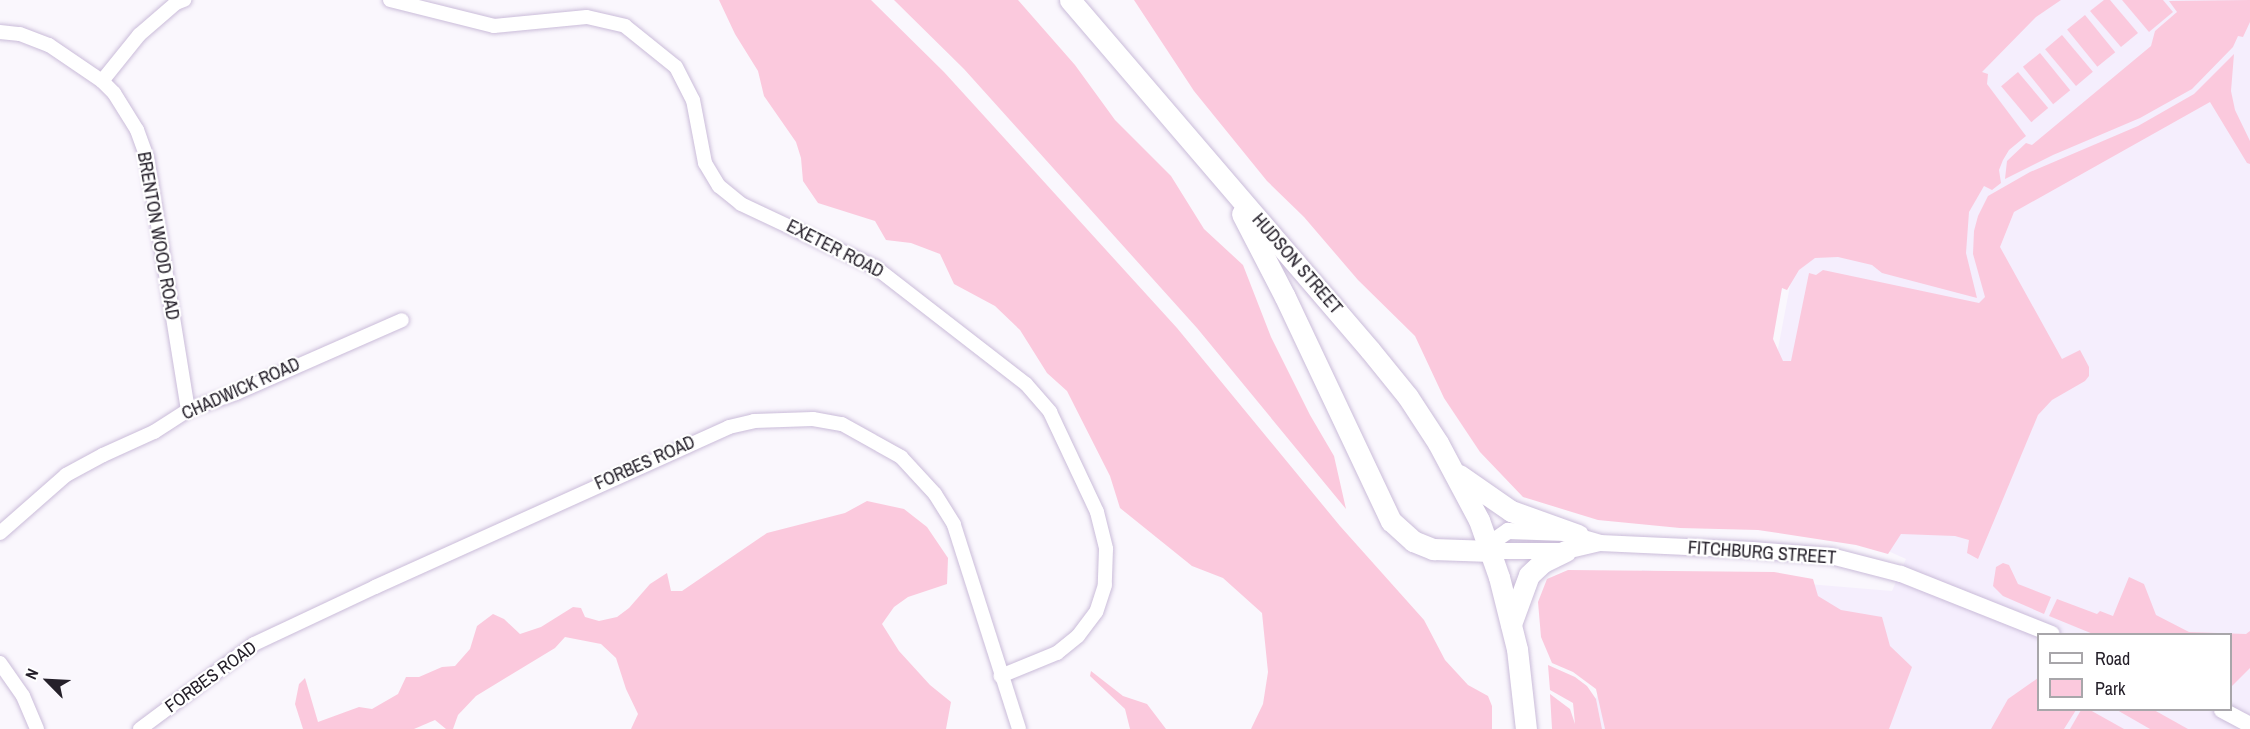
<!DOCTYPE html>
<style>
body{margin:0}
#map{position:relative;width:2250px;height:729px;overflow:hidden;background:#faf7fd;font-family:"Archivo Narrow",sans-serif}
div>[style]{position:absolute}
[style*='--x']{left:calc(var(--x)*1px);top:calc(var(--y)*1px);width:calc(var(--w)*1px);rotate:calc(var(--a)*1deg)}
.built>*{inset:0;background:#f5eefd}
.green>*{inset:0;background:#fbc9dd;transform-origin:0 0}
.roads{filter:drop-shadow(0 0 2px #cabcd9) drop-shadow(0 0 2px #cabcd9)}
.minor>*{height:14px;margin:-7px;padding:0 7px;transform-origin:7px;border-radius:7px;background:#fff}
.tertiary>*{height:16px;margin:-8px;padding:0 8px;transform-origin:8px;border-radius:8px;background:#fff}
.primary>*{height:21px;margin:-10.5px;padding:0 10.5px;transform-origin:10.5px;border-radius:10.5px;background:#fff}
span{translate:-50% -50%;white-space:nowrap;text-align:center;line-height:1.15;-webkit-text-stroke:4.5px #fff;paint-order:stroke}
.street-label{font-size:18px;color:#25202a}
.legend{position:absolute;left:2037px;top:633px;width:195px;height:78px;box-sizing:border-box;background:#fff;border:2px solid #a8a6aa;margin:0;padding:8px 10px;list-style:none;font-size:18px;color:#25202a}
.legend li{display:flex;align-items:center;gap:12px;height:30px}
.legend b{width:30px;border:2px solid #a8a6aa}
.north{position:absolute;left:18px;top:651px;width:60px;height:60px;-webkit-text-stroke:4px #fff;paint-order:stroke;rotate:294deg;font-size:16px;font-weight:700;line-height:24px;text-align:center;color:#25202a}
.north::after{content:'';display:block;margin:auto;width:21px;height:27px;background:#25202a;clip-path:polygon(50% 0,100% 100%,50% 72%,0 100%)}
</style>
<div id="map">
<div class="built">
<div style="clip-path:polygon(evenodd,1799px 0,2250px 0,2250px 729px,1602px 729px,1596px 699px,1642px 570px,1892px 591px,1906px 559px,1841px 530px,1750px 496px,1792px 275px,1799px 0,2038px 634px,2230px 634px,2230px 710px,2038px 710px,2038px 634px)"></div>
</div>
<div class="green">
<div style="clip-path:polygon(719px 0,871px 0,944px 72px,1177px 328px,1340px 526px,1424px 620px,1445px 660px,1468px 685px,1488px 696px,1492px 706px,1492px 729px,1251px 729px,1263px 704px,1268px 672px,1262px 613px,1223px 578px,1192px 566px,1120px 508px,1110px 476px,1067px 391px,1047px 373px,1020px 330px,995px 306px,954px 284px,940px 254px,911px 243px,886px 240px,875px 221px,818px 203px,803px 181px,801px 158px,796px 142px,764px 96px,758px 71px,735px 34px)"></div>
<div style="clip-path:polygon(894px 0,1018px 0,1075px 65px,1115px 120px,1171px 176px,1204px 229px,1243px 265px,1271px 337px,1310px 415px,1334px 456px,1346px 509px,1197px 328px,964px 69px)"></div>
<div style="clip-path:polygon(1134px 0,2061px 0,2036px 17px,1982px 72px,1988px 74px,1987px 84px,2026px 136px,2009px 150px,2003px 160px,1999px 170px,2001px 183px,1992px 190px,1984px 186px,1969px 212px,1966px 253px,1977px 298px,1882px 273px,1872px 265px,1838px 257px,1815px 258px,1799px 270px,1787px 290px,1782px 288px,1773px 339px,1783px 361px,1791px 361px,1809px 273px,1816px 275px,1823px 270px,1979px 303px,1985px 297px,1973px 254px,1974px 231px,1978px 216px,1988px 196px,2030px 172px,2138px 126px,2194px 94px,2234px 54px,2231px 91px,2235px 110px,2250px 141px,2250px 164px,2247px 163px,2210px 102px,2014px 212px,2000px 247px,2062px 359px,2080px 350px,2089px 367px,2089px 376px,2085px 381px,2052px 400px,2038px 415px,1978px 559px,1967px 553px,1969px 540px,1955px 536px,1901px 534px,1888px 554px,1856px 545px,1758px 530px,1680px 528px,1598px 520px,1523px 497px,1480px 452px,1444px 398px,1415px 336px,1358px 280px,1304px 217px,1267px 181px,1194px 91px)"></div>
<div style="clip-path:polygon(2104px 0,2110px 0,2138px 33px,2121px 47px,2090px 11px)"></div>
<div style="clip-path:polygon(2122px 0,2163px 0,2173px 12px,2149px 32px)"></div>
<div style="clip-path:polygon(2250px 0,2250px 22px,2243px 37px,2238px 36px,2233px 47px,2192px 89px,2140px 118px,2053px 155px,2005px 179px,2007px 161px,2026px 143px,2032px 145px,2151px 46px,2155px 31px,2177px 12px,2169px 1px)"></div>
<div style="left:2085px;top:15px;width:48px;height:23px;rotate:51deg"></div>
<div style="left:2062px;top:35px;width:48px;height:22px;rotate:50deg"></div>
<div style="left:2040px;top:53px;width:48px;height:22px;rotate:51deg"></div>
<div style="left:2018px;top:72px;width:47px;height:22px;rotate:50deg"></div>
<div style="clip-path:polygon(867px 501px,904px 509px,927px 527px,948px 558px,947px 584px,908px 597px,894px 607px,882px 624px,899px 651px,930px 685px,951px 702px,946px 729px,631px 729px,638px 714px,626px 689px,616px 658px,601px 644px,565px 637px,555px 648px,476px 696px,458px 715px,453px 729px,446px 729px,435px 720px,414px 729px,303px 729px,295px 704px,299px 684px,305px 678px,318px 722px,359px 707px,372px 709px,398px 694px,406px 677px,419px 677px,442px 667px,455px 666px,470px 649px,477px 626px,493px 614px,504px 619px,520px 634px,541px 627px,573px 607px,581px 608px,585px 617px,599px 621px,617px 617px,629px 608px,650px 584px,667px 573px,671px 591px,682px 591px,767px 533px,845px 513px)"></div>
<div style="clip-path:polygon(2003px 563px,2009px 565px,2018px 584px,2051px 597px,2044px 614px,2003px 596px,1993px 586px,1996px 567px)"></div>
<div style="clip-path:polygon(1568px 570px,1774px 572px,1813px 579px,1818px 596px,1841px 610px,1882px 617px,1890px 646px,1912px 667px,1889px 729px,1605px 729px,1596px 689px,1573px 672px,1552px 663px,1541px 637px,1538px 602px,1547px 579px)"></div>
<div style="clip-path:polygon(2129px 577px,2144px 584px,2156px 615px,2189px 632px,2246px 634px,2250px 631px,2250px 668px,2231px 687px,2230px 634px,2093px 634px,2049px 616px,2057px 599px,2097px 614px,2100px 611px,2113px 616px)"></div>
<div style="clip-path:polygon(1548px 665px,1575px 677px,1587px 686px,1596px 699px,1602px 729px,1552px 729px,1550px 694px,1570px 709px,1575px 724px,1573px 703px,1550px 690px)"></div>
<div style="clip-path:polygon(1091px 671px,1123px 696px,1147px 704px,1166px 729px,1130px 729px,1125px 709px,1090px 676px)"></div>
<div style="clip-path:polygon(2038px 678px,2038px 710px,2076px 710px,2064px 729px,1991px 729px,2008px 699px)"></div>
<div style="clip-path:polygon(2081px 710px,2090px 710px,2124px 729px,2070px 729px)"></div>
<div style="clip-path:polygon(2117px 710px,2154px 710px,2188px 729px,2150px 729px)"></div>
</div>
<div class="roads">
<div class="minor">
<div style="--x:390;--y:0;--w:107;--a:14"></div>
<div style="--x:494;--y:26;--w:93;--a:-5.5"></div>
<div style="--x:587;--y:17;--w:39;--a:13"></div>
<div style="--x:625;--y:26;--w:65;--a:38.8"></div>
<div style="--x:676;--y:67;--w:37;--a:63"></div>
<div style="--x:693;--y:100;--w:64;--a:79.2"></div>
<div style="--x:705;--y:163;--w:27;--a:59"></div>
<div style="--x:719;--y:186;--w:28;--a:39"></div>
<div style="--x:741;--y:204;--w:148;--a:25.2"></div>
<div style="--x:875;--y:267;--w:191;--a:37.8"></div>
<div style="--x:1026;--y:384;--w:37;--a:49"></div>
<div style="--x:1050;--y:412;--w:110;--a:64.8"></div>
<div style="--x:1097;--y:512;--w:38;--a:76"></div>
<div style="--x:1106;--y:549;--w:36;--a:92"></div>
<div style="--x:1105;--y:585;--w:28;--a:108"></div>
<div style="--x:1096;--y:612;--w:30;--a:127"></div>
<div style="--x:1078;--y:636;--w:27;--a:141"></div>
<div style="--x:1057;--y:653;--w:61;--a:157.7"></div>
<div style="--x:0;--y:32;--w:20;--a:6"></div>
<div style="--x:20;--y:34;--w:31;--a:21"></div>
<div style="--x:49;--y:45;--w:64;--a:34.2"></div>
<div style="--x:102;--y:81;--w:17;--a:45"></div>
<div style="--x:114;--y:93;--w:44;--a:58.1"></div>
<div style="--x:137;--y:130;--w:29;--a:70"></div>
<div style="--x:147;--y:157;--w:256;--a:80.8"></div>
<div style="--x:102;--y:81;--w:59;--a:-51.2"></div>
<div style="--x:139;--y:35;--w:49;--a:-40.9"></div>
<div style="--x:176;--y:3;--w:9;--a:-21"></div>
<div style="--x:0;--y:533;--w:88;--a:-41.3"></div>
<div style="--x:66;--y:475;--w:42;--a:-28.4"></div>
<div style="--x:103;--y:455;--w:56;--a:-24.3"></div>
<div style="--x:154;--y:432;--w:40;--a:-32.9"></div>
<div style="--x:188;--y:410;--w:51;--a:-19.5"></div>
<div style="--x:236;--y:393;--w:181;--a:-23.7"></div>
<div style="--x:0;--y:663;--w:40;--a:55.1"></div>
<div style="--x:23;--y:696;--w:36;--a:67"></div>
<div style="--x:140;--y:729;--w:142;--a:-36.7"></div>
<div style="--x:254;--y:644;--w:134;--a:-25.2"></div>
<div style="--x:375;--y:587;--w:388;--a:-24.3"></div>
<div style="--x:729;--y:427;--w:26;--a:-13"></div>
<div style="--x:754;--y:421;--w:59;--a:-1.9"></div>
<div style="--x:813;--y:419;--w:29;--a:10"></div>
<div style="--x:842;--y:424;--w:68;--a:29.2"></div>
<div style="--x:901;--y:457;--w:50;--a:47.4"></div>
<div style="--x:935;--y:494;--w:36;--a:58"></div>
<div style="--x:954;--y:525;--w:214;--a:72.3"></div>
</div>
<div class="tertiary">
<div style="--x:1600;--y:543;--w:35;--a:167"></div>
<div style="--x:1566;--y:551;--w:75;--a:180"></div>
<div style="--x:1491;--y:551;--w:12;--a:-70"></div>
<div style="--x:1495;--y:540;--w:16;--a:-35"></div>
<div style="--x:1508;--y:531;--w:58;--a:2"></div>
<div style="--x:1566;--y:533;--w:35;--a:16"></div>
<div style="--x:1600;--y:543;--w:152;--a:2.6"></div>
<div style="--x:1752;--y:550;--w:79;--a:4.3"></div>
<div style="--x:1831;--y:556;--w:72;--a:14.4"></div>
<div style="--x:1901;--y:574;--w:162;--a:21.7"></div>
<div style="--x:2222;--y:710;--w:32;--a:28"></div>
</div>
<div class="primary">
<div style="--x:1070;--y:0;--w:461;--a:49.4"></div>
<div style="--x:1370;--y:350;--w:60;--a:51"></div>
<div style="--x:1408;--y:397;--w:55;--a:56.9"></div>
<div style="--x:1438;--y:443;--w:87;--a:62"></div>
<div style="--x:1479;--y:520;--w:60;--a:70.7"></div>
<div style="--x:1499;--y:577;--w:74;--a:76"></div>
<div style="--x:1517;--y:649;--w:81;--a:83.6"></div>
<div style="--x:1242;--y:214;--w:93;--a:62.6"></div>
<div style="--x:1285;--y:297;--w:248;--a:64.7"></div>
<div style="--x:1391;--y:521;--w:30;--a:42"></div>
<div style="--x:1413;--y:541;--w:22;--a:22"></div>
<div style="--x:1433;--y:549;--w:58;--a:2"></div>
<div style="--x:1459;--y:475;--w:63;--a:34.7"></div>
<div style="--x:1511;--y:511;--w:71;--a:19.7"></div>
<div style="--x:1511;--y:624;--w:52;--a:-69.8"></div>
<div style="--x:1529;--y:575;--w:19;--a:-43"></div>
<div style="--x:1543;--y:562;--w:25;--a:-26"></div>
</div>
</div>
<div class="street-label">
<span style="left:158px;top:236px;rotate:80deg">BRENTON WOOD ROAD</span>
<span style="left:835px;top:249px;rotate:27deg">EXETER ROAD</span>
<span style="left:1297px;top:264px;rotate:49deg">HUDSON STREET</span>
<span style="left:241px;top:389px;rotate:-24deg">CHADWICK ROAD</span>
<span style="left:645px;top:463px;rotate:-24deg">FORBES ROAD</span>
<span style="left:1762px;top:553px;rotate:4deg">FITCHBURG STREET</span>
<span style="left:211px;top:677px;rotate:-36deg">FORBES ROAD</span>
</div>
<ul class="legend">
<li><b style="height:8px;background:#fff"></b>Road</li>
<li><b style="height:16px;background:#fbc9dd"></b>Park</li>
</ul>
<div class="north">N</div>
</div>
